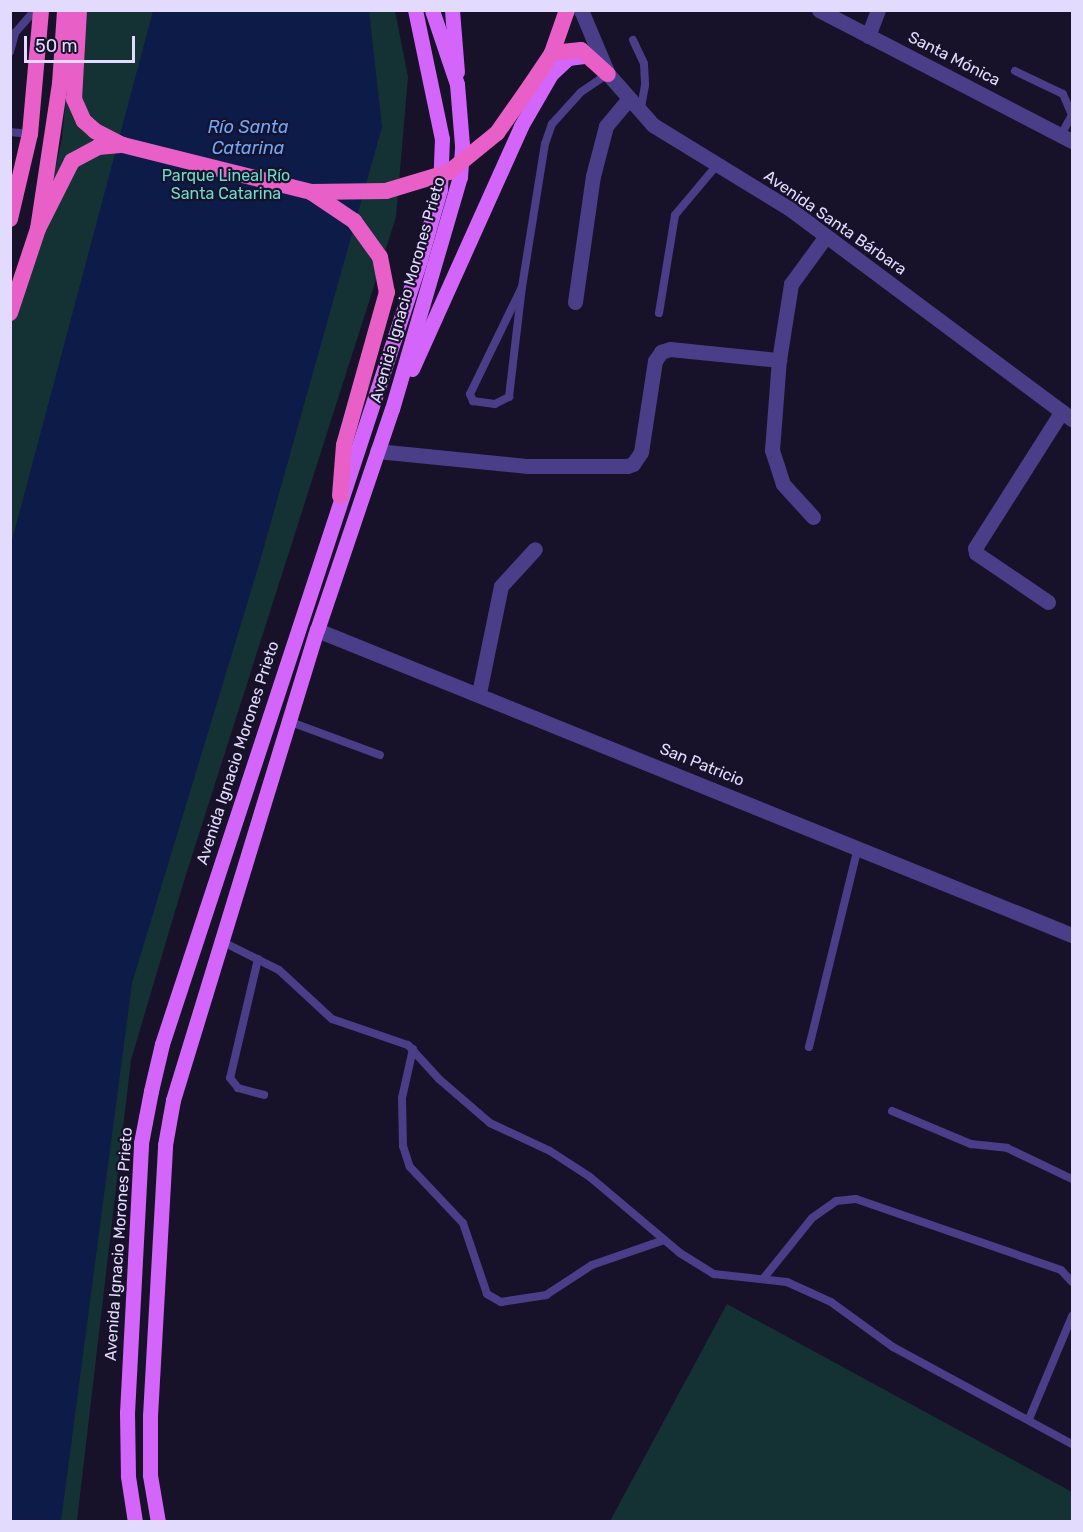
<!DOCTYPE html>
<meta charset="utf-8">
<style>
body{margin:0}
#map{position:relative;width:1083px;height:1532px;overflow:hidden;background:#18112a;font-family:Rubik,sans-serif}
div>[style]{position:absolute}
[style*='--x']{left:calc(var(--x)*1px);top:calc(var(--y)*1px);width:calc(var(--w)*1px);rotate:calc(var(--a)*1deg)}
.green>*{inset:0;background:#143134}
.water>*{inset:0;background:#0c1b48}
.service>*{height:8px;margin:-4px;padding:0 4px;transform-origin:4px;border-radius:4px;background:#493e87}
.minor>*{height:15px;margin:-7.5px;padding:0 7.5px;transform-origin:7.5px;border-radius:7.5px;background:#493e87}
.tertiary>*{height:15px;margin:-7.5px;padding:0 7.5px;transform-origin:7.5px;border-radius:7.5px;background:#493e87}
.primary>*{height:15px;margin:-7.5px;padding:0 7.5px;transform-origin:7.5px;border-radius:7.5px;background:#d465fb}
.trunk>*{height:16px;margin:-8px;padding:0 8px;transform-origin:8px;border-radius:8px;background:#e85fc8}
.trunk-bridge>*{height:16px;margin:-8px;padding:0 8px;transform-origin:8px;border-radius:8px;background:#e85fc8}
span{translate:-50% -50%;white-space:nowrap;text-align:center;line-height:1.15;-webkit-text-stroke:4.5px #18112a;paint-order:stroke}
.street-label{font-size:16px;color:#e3dbfe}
.park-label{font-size:16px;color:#67dece}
.water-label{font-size:18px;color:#6ca8fb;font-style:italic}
.frame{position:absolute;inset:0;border:12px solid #e3dbfe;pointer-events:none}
.scale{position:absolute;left:24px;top:36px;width:111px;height:27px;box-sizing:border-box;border:3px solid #e3dbfe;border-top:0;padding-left:8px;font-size:18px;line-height:21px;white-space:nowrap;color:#e3dbfe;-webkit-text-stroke:4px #18112a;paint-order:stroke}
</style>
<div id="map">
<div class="green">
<div style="clip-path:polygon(74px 11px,395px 11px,408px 77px,396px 217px,184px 881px,131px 1060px,77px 1521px,11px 1522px,10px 329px,44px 221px,62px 138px)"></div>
<div style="clip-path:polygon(727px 1304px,1072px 1492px,1072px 1521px,610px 1521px)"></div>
</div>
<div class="water">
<div style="clip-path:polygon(153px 11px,369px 11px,382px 127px,260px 561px,132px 983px,61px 1521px,11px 1522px,11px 544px)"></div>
</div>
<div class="service">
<div style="--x:633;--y:40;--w:26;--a:65"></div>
<div style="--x:644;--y:64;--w:21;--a:87"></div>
<div style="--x:645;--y:85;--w:27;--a:100"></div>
<div style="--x:10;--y:52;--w:20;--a:-75"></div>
<div style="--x:15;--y:33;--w:30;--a:-49"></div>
<div style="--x:1015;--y:71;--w:53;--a:25.6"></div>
<div style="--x:1063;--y:94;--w:23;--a:67"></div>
<div style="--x:1072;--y:115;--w:23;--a:119"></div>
<div style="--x:10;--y:132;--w:20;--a:6"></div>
<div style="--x:522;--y:287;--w:119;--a:115.9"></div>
<div style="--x:470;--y:394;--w:8;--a:67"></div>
<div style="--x:473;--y:401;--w:22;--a:8"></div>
<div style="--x:495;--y:404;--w:16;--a:-27"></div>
<div style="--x:509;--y:397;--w:111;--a:-83.3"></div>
<div style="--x:522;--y:287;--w:145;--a:-80.9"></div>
<div style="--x:545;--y:144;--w:21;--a:-71"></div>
<div style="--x:552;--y:124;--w:43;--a:-47.8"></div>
<div style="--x:581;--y:92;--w:32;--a:-34"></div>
<div style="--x:659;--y:313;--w:99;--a:-80.7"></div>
<div style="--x:675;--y:215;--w:65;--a:-50"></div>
<div style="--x:288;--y:721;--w:98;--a:20.3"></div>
<div style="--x:221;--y:941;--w:65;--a:26.6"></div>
<div style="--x:279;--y:970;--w:72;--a:42.8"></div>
<div style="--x:332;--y:1019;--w:80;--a:18.9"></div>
<div style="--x:408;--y:1045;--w:46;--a:47.6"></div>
<div style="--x:439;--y:1079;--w:67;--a:40.8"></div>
<div style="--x:490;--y:1123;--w:66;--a:25"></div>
<div style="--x:550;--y:1151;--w:48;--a:33"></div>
<div style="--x:590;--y:1177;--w:118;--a:40.2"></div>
<div style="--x:680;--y:1253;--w:40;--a:32"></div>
<div style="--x:714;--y:1274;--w:73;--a:6.3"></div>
<div style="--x:787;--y:1282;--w:48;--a:24.4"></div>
<div style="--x:831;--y:1302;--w:77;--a:36"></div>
<div style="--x:893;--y:1347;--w:204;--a:28.5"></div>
<div style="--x:258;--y:959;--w:122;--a:103.2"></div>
<div style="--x:230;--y:1078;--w:13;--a:51"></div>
<div style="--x:238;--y:1088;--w:27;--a:15"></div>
<div style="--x:809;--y:1047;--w:205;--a:-76.2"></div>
<div style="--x:413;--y:1049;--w:50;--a:102.7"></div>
<div style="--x:402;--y:1098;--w:48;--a:88.8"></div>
<div style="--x:403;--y:1146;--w:22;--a:72"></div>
<div style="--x:410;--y:1167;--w:77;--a:46.6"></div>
<div style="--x:463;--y:1223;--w:75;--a:71.3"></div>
<div style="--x:487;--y:1294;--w:16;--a:30"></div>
<div style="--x:501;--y:1302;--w:46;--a:-8.8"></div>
<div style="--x:546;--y:1295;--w:55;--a:-33.1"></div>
<div style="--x:592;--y:1265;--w:76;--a:-19.1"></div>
<div style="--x:892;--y:1111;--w:86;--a:22.7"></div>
<div style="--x:971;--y:1144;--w:36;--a:6"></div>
<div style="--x:1007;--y:1148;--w:72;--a:25.5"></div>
<div style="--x:763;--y:1279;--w:78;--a:-51.2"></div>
<div style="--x:812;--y:1218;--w:29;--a:-35"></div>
<div style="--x:836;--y:1201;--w:20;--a:-6"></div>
<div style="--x:856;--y:1199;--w:217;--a:19.1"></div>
<div style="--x:1061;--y:1270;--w:16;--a:47"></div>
<div style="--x:1029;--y:1419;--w:112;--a:-67.3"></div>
</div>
<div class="minor">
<div style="--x:819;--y:10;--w:285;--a:27.4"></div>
<div style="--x:868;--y:36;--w:28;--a:-69"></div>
<div style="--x:575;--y:302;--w:127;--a:-81.9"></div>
<div style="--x:593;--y:176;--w:52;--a:-75.4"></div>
<div style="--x:606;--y:126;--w:35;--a:-50"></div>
<div style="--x:377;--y:451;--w:152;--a:5.7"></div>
<div style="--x:528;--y:466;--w:99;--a:0"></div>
<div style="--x:627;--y:466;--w:6;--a:-18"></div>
<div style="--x:633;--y:464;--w:14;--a:-56"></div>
<div style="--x:641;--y:452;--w:92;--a:-81.3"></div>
<div style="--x:655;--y:361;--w:11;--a:-56"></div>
<div style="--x:661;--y:352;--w:9;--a:-18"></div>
<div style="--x:670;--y:349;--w:110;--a:5.8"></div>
<div style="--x:813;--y:517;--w:45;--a:-132.3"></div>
<div style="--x:783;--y:484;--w:36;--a:-108"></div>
<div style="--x:772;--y:450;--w:90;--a:-85.6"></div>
<div style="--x:779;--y:360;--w:77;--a:-81"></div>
<div style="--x:791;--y:284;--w:59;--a:-53.9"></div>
<div style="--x:1048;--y:602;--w:87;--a:-145.8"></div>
<div style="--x:976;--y:553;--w:5;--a:-101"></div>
<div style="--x:975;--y:548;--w:162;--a:-57.6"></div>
<div style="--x:317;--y:630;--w:814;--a:22"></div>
<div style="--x:479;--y:693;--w:109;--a:-78.4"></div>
<div style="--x:501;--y:586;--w:50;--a:-47.4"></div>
</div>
<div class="tertiary">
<div style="--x:581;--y:10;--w:69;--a:67.1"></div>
<div style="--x:608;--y:74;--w:68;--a:48.6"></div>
<div style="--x:653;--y:125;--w:161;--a:31.5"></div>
<div style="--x:790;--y:209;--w:352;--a:36.7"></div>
</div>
<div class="primary">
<div style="--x:452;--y:10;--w:62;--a:85.4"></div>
<div style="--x:412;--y:369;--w:266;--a:-65.8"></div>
<div style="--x:521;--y:126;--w:60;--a:-60"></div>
<div style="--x:551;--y:74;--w:23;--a:-43"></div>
<div style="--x:568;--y:58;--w:16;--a:-7"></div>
<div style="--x:135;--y:1522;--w:47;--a:-98.7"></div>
<div style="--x:128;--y:1476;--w:63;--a:-90.9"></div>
<div style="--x:127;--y:1413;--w:270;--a:-87"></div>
<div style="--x:141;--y:1143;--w:53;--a:-79.1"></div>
<div style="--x:151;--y:1091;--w:48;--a:-76.8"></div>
<div style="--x:162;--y:1044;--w:825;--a:-71.78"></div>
<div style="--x:420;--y:260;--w:73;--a:-74.1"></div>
<div style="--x:440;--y:190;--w:51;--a:-87.8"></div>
<div style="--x:442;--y:139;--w:132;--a:-101.8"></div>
<div style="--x:158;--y:1522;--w:48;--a:-99.7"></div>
<div style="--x:150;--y:1475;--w:59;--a:-90"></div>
<div style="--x:150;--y:1416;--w:271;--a:-86.8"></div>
<div style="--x:165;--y:1145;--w:46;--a:-79.9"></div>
<div style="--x:173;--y:1100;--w:492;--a:-73"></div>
<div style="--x:317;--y:630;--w:233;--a:-71.3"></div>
<div style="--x:392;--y:409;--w:242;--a:-73.7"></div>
<div style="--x:460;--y:177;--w:32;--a:-86"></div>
<div style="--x:462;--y:145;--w:61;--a:-94.7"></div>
<div style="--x:457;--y:84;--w:78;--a:-108.7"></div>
</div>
<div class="trunk">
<div style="--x:79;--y:10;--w:89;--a:93.2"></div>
<div style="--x:74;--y:99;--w:24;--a:66"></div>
<div style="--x:84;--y:121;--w:15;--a:42"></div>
<div style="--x:95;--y:131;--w:30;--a:27"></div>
<div style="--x:552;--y:53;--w:29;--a:-6"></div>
<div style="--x:581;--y:50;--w:36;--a:42"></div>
<div style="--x:530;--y:86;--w:40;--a:-56"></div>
<div style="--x:552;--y:53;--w:46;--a:-70.8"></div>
<div style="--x:10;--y:219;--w:87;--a:-76.8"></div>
<div style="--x:30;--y:134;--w:124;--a:-84.9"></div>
<div style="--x:38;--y:229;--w:76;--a:-63.4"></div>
<div style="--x:72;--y:161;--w:30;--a:-28"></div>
<div style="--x:98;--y:147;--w:25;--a:-5"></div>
<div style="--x:123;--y:145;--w:194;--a:14"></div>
<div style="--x:311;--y:192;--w:52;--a:34"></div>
<div style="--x:354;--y:221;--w:44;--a:54.2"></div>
<div style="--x:380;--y:257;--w:36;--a:79"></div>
<div style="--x:387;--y:292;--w:159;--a:105.7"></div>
<div style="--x:344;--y:445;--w:51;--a:94.5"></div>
<div style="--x:10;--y:313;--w:89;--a:-71.6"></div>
<div style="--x:38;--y:229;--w:147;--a:-81.4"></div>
<div style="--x:60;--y:84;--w:74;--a:-86.1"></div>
</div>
<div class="trunk-bridge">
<div style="--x:311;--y:192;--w:75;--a:-0.8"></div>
<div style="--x:386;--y:191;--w:66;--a:-16.8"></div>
<div style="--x:449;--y:172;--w:62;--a:-39.1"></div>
<div style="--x:497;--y:133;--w:57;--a:-54.9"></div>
</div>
<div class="street-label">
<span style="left:954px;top:59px;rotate:27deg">Santa Mónica</span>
<span style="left:835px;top:223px;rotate:35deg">Avenida Santa Bárbara</span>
<span style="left:408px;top:290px;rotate:-74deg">Avenida Ignacio Morones Prieto</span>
<span style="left:238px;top:753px;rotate:-72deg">Avenida Ignacio Morones Prieto</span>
<span style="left:702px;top:765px;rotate:22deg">San Patricio</span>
<span style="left:119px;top:1244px;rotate:-86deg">Avenida Ignacio Morones Prieto</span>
</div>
<div class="park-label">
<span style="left:226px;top:185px">Parque Lineal Río<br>Santa Catarina</span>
</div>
<div class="water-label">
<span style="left:248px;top:138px">Río Santa<br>Catarina</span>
</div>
<div class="frame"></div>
<div class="scale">50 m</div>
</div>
